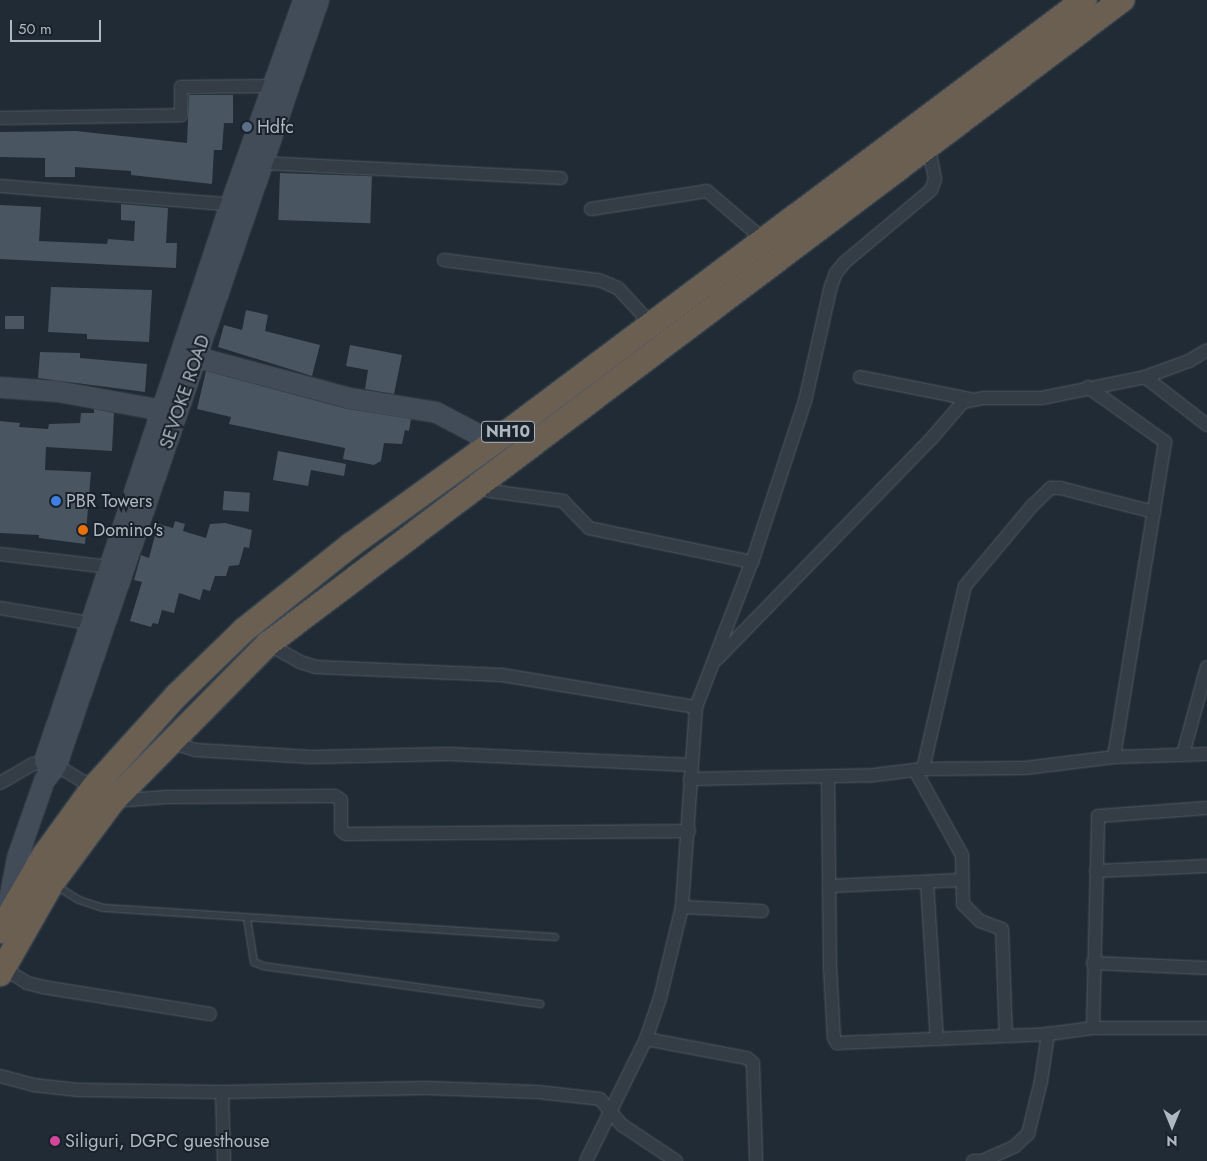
<!DOCTYPE html>
<style>
body{margin:0}
#map{position:relative;width:1207px;height:1161px;overflow:hidden;background:#202b35;font-family:Jost,sans-serif}
div>[style]{position:absolute}
[style*='--x']{left:calc(var(--x)*1px);top:calc(var(--y)*1px);width:calc(var(--w)*1px);rotate:calc(var(--a)*1deg)}
.building>*{inset:0;background:#495560;transform-origin:0 0}
.roads{filter:drop-shadow(0 0 1px #515a63) drop-shadow(0 0 1px #515a63)}
.lane>*{height:6px;margin:-3px;padding:0 3px;transform-origin:3px;border-radius:3px;background:#343c45}
.street>*{height:12px;margin:-6px;padding:0 6px;transform-origin:6px;border-radius:6px;background:#343c45}
.secondary>*{height:19px;margin:-9.5px;padding:0 9.5px;transform-origin:9.5px;border-radius:9.5px;background:#424c58}
.highway>*{height:24px;margin:-12px;padding:0 12px;transform-origin:12px;border-radius:12px;background:#6b5f51}
.dots>*{width:14px;height:14px;translate:-50% -50%;box-sizing:border-box;border:2px solid #19212a;border-radius:50%}
span{translate:-50% -50%;white-space:nowrap;text-align:center;line-height:1.15;-webkit-text-stroke:4px #19212a;paint-order:stroke}
.shield-label span{padding:1px 4px;background:#19212a;border:1px solid;border-radius:4px;-webkit-text-stroke-width:0}
.shield-label{font-size:16px;color:#aeb7c2;font-weight:700}
.poi-label{font-size:18px;color:#aeb7c2}
.left{translate:0 -50%;text-align:left}
.street-label{font-size:18px;color:#aeb7c2}
.north{position:absolute;left:1147px;top:1101px;width:50px;height:50px;-webkit-text-stroke:4px #19212a;paint-order:stroke;rotate:180deg;font-size:14px;font-weight:700;line-height:20px;text-align:center;color:#aeb7c2}
.north::after{content:'';display:block;margin:auto;width:18px;height:22px;background:#aeb7c2;clip-path:polygon(50% 0,100% 100%,50% 72%,0 100%)}
.scale{position:absolute;left:10px;top:20px;width:91px;height:22px;box-sizing:border-box;border:2px solid #aeb7c2;border-top:0;padding-left:6px;font-size:15px;line-height:18px;white-space:nowrap;color:#aeb7c2;-webkit-text-stroke:4px #19212a;paint-order:stroke}
</style>
<div id="map">
<div class="building">
<div style="clip-path:polygon(189px 95px,233px 95px,233px 123px,224px 123px,222px 150px,214px 150px,212px 184px,131px 175px,131px 171px,75px 167px,75px 177px,45px 177px,45px 158px,0 157px,0 132px,76px 131px,187px 143px)"></div>
<div style="left:280px;top:173px;width:92px;height:47px;rotate:2deg"></div>
<div style="clip-path:polygon(121px 204px,168px 208px,166px 243px,177px 243px,176px 268px,0 259px,0 205px,41px 207px,39px 241px,107px 244px,108px 239px,134px 241px,135px 221px,121px 220px)"></div>
<div style="clip-path:polygon(51px 287px,152px 290px,149px 342px,87px 339px,87px 334px,48px 332px)"></div>
<div style="clip-path:polygon(246px 310px,268px 315px,265px 331px,320px 345px,312px 376px,218px 347px,224px 325px,242px 330px)"></div>
<div style="left:5px;top:316px;width:19px;height:13px"></div>
<div style="clip-path:polygon(350px 345px,402px 355px,394px 394px,365px 389px,368px 370px,346px 366px)"></div>
<div style="clip-path:polygon(40px 352px,80px 353px,80px 358px,147px 364px,145px 392px,38px 378px)"></div>
<div style="clip-path:polygon(206px 371px,347px 409px,411px 419px,409px 431px,405px 430px,402px 444px,384px 443px,381px 461px,374px 465px,343px 459px,345px 448px,229px 424px,231px 417px,197px 409px)"></div>
<div style="clip-path:polygon(94px 409px,114px 413px,112px 451px,46px 447px,45px 470px,91px 472px,85px 544px,39px 538px,39px 535px,0 533px,0 421px,20px 423px,19px 427px,48px 429px,49px 424px,80px 423px,81px 413px,94px 413px)"></div>
<div style="clip-path:polygon(278px 451px,346px 464px,344px 476px,311px 470px,308px 486px,273px 480px)"></div>
<div style="left:224px;top:491px;width:26px;height:19px;rotate:4deg"></div>
<div style="clip-path:polygon(175px 521px,185px 524px,183px 531px,206px 538px,210px 524px,225px 523px,252px 530px,249px 548px,244px 547px,239px 565px,229px 566px,226px 576px,215px 576px,210px 591px,203px 589px,200px 600px,179px 593px,174px 613px,162px 610px,158px 624px,153px 623px,151px 627px,130px 621px,142px 582px,134px 580px,141px 555px,149px 558px,158px 524px,173px 528px)"></div>
</div>
<div class="roads">
<div class="lane">
<div style="--x:55;--y:885;--w:28;--a:32"></div>
<div style="--x:79;--y:900;--w:26;--a:18"></div>
<div style="--x:104;--y:908;--w:452;--a:3.7"></div>
<div style="--x:247;--y:918;--w:45;--a:81"></div>
<div style="--x:254;--y:962;--w:10;--a:24"></div>
<div style="--x:263;--y:966;--w:280;--a:7.8"></div>
</div>
<div class="street">
<div style="--x:0;--y:118;--w:181;--a:-0.9"></div>
<div style="--x:181;--y:115;--w:28;--a:-90"></div>
<div style="--x:181;--y:87;--w:91;--a:-0.6"></div>
<div style="--x:263;--y:163;--w:298;--a:2.9"></div>
<div style="--x:0;--y:186;--w:238;--a:4.6"></div>
<div style="--x:591;--y:209;--w:117;--a:-8.8"></div>
<div style="--x:707;--y:191;--w:75;--a:40.7"></div>
<div style="--x:444;--y:260;--w:156;--a:7.4"></div>
<div style="--x:599;--y:280;--w:21;--a:23"></div>
<div style="--x:618;--y:288;--w:49;--a:47.5"></div>
<div style="--x:860;--y:377;--w:112;--a:11.3"></div>
<div style="--x:1145;--y:377;--w:78;--a:37.7"></div>
<div style="--x:1088;--y:387;--w:95;--a:35.5"></div>
<div style="--x:1165;--y:442;--w:319;--a:99.2"></div>
<div style="--x:480;--y:483;--w:13;--a:39"></div>
<div style="--x:490;--y:491;--w:74;--a:7.8"></div>
<div style="--x:563;--y:501;--w:37;--a:46"></div>
<div style="--x:589;--y:528;--w:167;--a:11.8"></div>
<div style="--x:0;--y:554;--w:110;--a:6.8"></div>
<div style="--x:0;--y:608;--w:90;--a:9.6"></div>
<div style="--x:268;--y:644;--w:37;--a:29"></div>
<div style="--x:300;--y:662;--w:17;--a:17"></div>
<div style="--x:316;--y:667;--w:186;--a:2.5"></div>
<div style="--x:502;--y:675;--w:197;--a:9.4"></div>
<div style="--x:717;--y:659;--w:308;--a:-45.8"></div>
<div style="--x:932;--y:438;--w:48;--a:-49.3"></div>
<div style="--x:963;--y:402;--w:20;--a:-11"></div>
<div style="--x:983;--y:398;--w:59;--a:0"></div>
<div style="--x:1042;--y:398;--w:105;--a:-11.5"></div>
<div style="--x:1145;--y:377;--w:47;--a:-20"></div>
<div style="--x:1189;--y:361;--w:21;--a:-31"></div>
<div style="--x:170;--y:742;--w:27;--a:17"></div>
<div style="--x:196;--y:750;--w:115;--a:3.5"></div>
<div style="--x:311;--y:757;--w:138;--a:-1.2"></div>
<div style="--x:449;--y:754;--w:242;--a:2.6"></div>
<div style="--x:1183;--y:754;--w:90;--a:-74.6"></div>
<div style="--x:923;--y:769;--w:188;--a:-77.1"></div>
<div style="--x:965;--y:586;--w:103;--a:-50.1"></div>
<div style="--x:1031;--y:507;--w:28;--a:-44"></div>
<div style="--x:1051;--y:488;--w:9;--a:0"></div>
<div style="--x:1060;--y:488;--w:97;--a:14.3"></div>
<div style="--x:915;--y:770;--w:97;--a:61.1"></div>
<div style="--x:962;--y:855;--w:49;--a:88.8"></div>
<div style="--x:963;--y:904;--w:24;--a:45"></div>
<div style="--x:980;--y:921;--w:23;--a:20"></div>
<div style="--x:1002;--y:929;--w:107;--a:87.9"></div>
<div style="--x:828;--y:777;--w:190;--a:89.4"></div>
<div style="--x:830;--y:967;--w:71;--a:86.8"></div>
<div style="--x:834;--y:1038;--w:6;--a:59"></div>
<div style="--x:837;--y:1043;--w:211;--a:-2.4"></div>
<div style="--x:1048;--y:1034;--w:45;--a:-7.6"></div>
<div style="--x:1093;--y:1028;--w:114;--a:0"></div>
<div style="--x:690;--y:779;--w:184;--a:-1.2"></div>
<div style="--x:874;--y:775;--w:49;--a:-7"></div>
<div style="--x:923;--y:769;--w:102;--a:-0.6"></div>
<div style="--x:1025;--y:768;--w:90;--a:-7"></div>
<div style="--x:1114;--y:757;--w:93;--a:-1.8"></div>
<div style="--x:0;--y:783;--w:38;--a:-30"></div>
<div style="--x:33;--y:764;--w:11;--a:-10"></div>
<div style="--x:44;--y:762;--w:12;--a:14"></div>
<div style="--x:56;--y:765;--w:48;--a:31.4"></div>
<div style="--x:114;--y:801;--w:52;--a:-4.4"></div>
<div style="--x:166;--y:797;--w:169;--a:-0.3"></div>
<div style="--x:335;--y:796;--w:7;--a:34"></div>
<div style="--x:341;--y:800;--w:30;--a:90"></div>
<div style="--x:341;--y:830;--w:6;--a:39"></div>
<div style="--x:346;--y:834;--w:343;--a:-0.5"></div>
<div style="--x:1096;--y:871;--w:111;--a:-2.6"></div>
<div style="--x:927;--y:882;--w:157;--a:86.4"></div>
<div style="--x:829;--y:886;--w:133;--a:-2.6"></div>
<div style="--x:682;--y:907;--w:80;--a:2.9"></div>
<div style="--x:1093;--y:963;--w:114;--a:2.5"></div>
<div style="--x:0;--y:966;--w:32;--a:32"></div>
<div style="--x:27;--y:983;--w:16;--a:14"></div>
<div style="--x:43;--y:987;--w:169;--a:9.2"></div>
<div style="--x:1093;--y:1028;--w:212;--a:-88.6"></div>
<div style="--x:1098;--y:816;--w:109;--a:-4.2"></div>
<div style="--x:646;--y:1039;--w:103;--a:10.7"></div>
<div style="--x:747;--y:1058;--w:8;--a:40"></div>
<div style="--x:753;--y:1063;--w:98;--a:88.2"></div>
<div style="--x:0;--y:1076;--w:34;--a:15"></div>
<div style="--x:33;--y:1085;--w:46;--a:6.2"></div>
<div style="--x:79;--y:1090;--w:143;--a:0.8"></div>
<div style="--x:222;--y:1092;--w:204;--a:-1.1"></div>
<div style="--x:426;--y:1088;--w:112;--a:2"></div>
<div style="--x:538;--y:1092;--w:62;--a:6.4"></div>
<div style="--x:600;--y:1099;--w:34;--a:50"></div>
<div style="--x:622;--y:1125;--w:65;--a:33.7"></div>
<div style="--x:222;--y:1092;--w:69;--a:88.3"></div>
<div style="--x:586;--y:1161;--w:136;--a:-63.8"></div>
<div style="--x:646;--y:1039;--w:43;--a:-71.1"></div>
<div style="--x:660;--y:998;--w:94;--a:-76.4"></div>
<div style="--x:682;--y:907;--w:200;--a:-86"></div>
<div style="--x:696;--y:707;--w:162;--a:-69"></div>
<div style="--x:754;--y:556;--w:163;--a:-71.8"></div>
<div style="--x:805;--y:401;--w:118;--a:-77.3"></div>
<div style="--x:831;--y:286;--w:14;--a:-69"></div>
<div style="--x:836;--y:273;--w:14;--a:-51"></div>
<div style="--x:845;--y:262;--w:112;--a:-39.9"></div>
<div style="--x:931;--y:190;--w:12;--a:-70"></div>
<div style="--x:935;--y:179;--w:32;--a:-101"></div>
<div style="--x:973;--y:1161;--w:9;--a:0"></div>
<div style="--x:982;--y:1161;--w:36;--a:-24"></div>
<div style="--x:1015;--y:1146;--w:18;--a:-43"></div>
<div style="--x:1028;--y:1134;--w:55;--a:-76.2"></div>
<div style="--x:1041;--y:1081;--w:48;--a:-81.5"></div>
</div>
<div class="secondary">
<div style="--x:197;--y:357;--w:158;--a:15"></div>
<div style="--x:350;--y:398;--w:87;--a:9.2"></div>
<div style="--x:436;--y:412;--w:64;--a:27.8"></div>
<div style="--x:0;--y:387;--w:57;--a:4"></div>
<div style="--x:57;--y:391;--w:119;--a:10.2"></div>
<div style="--x:44;--y:761;--w:587;--a:-71.53"></div>
<div style="--x:230;--y:204;--w:217;--a:-70.3"></div>
<div style="--x:6;--y:915;--w:59;--a:-79.3"></div>
<div style="--x:17;--y:857;--w:82;--a:-70.7"></div>
<div style="--x:44;--y:780;--w:19;--a:-51"></div>
<div style="--x:56;--y:765;--w:809;--a:-71.09"></div>
</div>
<div class="highway">
<div style="--x:0;--y:931;--w:89;--a:-59.7"></div>
<div style="--x:45;--y:854;--w:82;--a:-54"></div>
<div style="--x:93;--y:788;--w:125;--a:-47.9"></div>
<div style="--x:177;--y:695;--w:93;--a:-44.1"></div>
<div style="--x:244;--y:630;--w:137;--a:-38.5"></div>
<div style="--x:351;--y:545;--w:200;--a:-35.8"></div>
<div style="--x:513;--y:428;--w:714;--a:-36.85"></div>
<div style="--x:0;--y:974;--w:105;--a:-60.3"></div>
<div style="--x:52;--y:883;--w:102;--a:-53.4"></div>
<div style="--x:113;--y:801;--w:221;--a:-45.4"></div>
<div style="--x:268;--y:644;--w:1070;--a:-37.02"></div>
</div>
</div>
<div class="dots">
<div style="left:247px;top:127px;background:#5c6f8a"></div>
<div style="left:56px;top:501px;background:#3f7fe0"></div>
<div style="left:83px;top:530px;background:#e8710a"></div>
<div style="left:55px;top:1141px;background:#d1479c"></div>
</div>
<div class="shield-label">
<span style="left:508px;top:432px">NH10</span>
</div>
<div class="poi-label">
<span class="left" style="left:257px;top:127px">Hdfc</span>
<span class="left" style="left:66px;top:501px">PBR Towers</span>
<span class="left" style="left:93px;top:530px">Domino's</span>
<span class="left" style="left:65px;top:1141px">Siliguri, DGPC guesthouse</span>
</div>
<div class="street-label">
<span style="left:185px;top:392px;rotate:-71deg">SEVOKE ROAD</span>
</div>
<div class="north">N</div>
<div class="scale">50 m</div>
</div>
